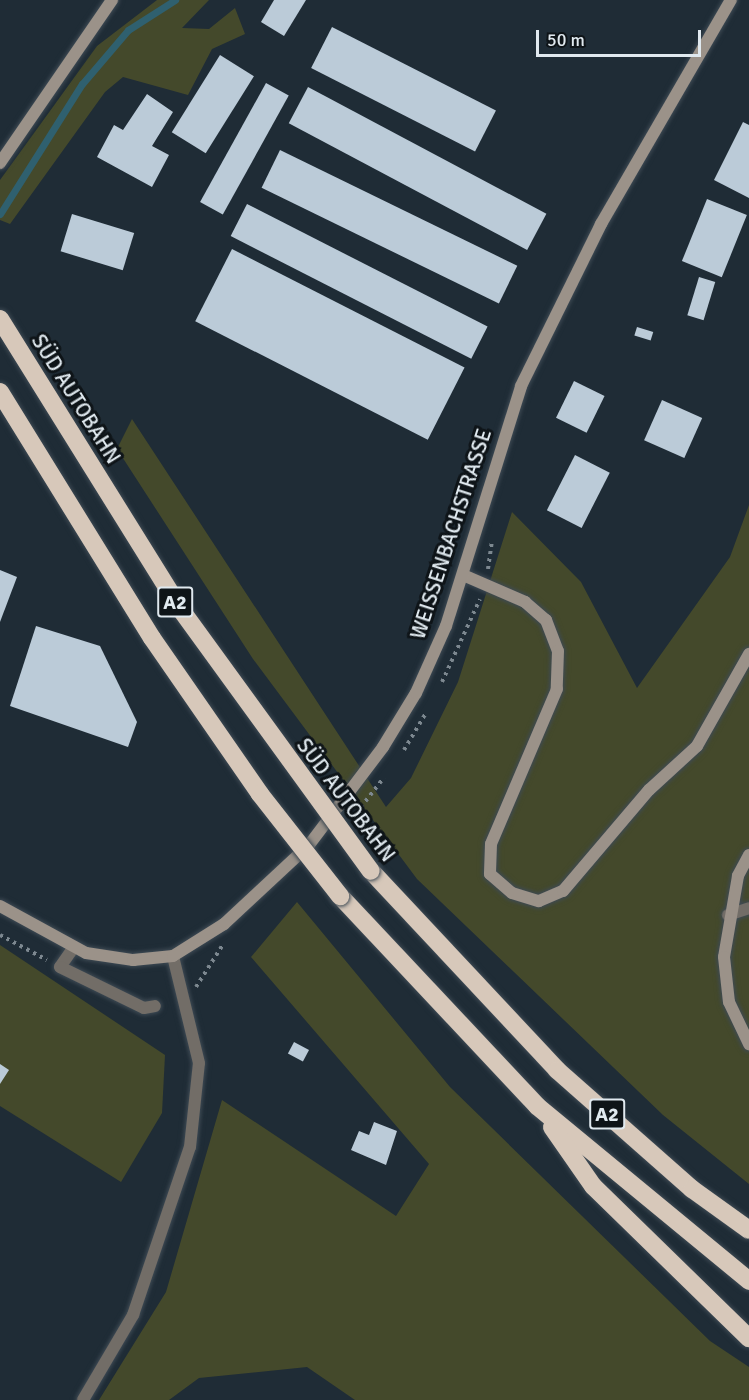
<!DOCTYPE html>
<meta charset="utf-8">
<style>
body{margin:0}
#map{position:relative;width:749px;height:1400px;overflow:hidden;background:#1f2c36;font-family:Signika,sans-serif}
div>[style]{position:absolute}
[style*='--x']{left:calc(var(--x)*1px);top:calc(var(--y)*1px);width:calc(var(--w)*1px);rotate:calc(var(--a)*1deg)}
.green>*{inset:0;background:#44492b}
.stream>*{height:7px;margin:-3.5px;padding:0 3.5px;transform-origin:3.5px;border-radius:3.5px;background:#2f606f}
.building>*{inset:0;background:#bbcbd8;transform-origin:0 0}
.path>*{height:4px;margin-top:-2px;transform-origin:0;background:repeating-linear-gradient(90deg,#7d8890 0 3px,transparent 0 7.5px)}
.roads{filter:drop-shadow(0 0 2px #3e4a54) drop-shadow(0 0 2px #3e4a54)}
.lane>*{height:12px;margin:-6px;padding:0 6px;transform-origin:6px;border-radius:6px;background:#726d67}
.street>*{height:12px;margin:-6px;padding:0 6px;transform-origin:6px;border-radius:6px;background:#726d67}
.secondary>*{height:12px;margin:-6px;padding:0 6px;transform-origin:6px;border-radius:6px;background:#9b9289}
.highway>*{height:18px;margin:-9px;padding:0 9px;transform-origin:9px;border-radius:9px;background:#d7c8ba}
.bridges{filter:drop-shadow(0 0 2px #3e4a54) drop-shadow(0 0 2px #3e4a54)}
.highway-bridge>*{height:18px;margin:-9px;padding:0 9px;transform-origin:9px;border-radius:9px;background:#d7c8ba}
span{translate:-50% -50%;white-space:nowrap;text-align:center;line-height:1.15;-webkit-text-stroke:6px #0e1418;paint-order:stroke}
.shield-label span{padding:2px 4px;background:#0e1418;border:2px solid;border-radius:4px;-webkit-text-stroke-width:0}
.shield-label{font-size:20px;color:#e0e9ef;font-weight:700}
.street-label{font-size:21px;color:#e0e9ef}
.scale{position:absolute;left:536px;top:30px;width:165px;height:27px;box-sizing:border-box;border:3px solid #e0e9ef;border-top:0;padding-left:8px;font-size:18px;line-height:21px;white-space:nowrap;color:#e0e9ef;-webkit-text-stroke:4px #0e1418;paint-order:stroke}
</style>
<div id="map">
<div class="green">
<div style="clip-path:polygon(157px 0,209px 0,182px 28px,209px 29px,235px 8px,245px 34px,212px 49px,188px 95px,123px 77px,105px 92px,10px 224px,0 220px,0 180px,97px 46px)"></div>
<div style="clip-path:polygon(132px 419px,386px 807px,411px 778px,458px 682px,512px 512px,581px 582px,637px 688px,730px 557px,749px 505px,749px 1184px,663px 1115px,417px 879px,253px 659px,117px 449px)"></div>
<div style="clip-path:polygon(297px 902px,450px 1087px,710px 1341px,749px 1367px,749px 1400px,355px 1400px,307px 1367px,199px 1378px,169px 1400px,99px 1400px,166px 1292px,222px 1100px,396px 1216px,429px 1164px,251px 957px)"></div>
<div style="clip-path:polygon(0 945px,165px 1055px,162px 1113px,121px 1182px,0 1106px)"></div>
</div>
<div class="stream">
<div style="--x:0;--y:214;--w:154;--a:-57.8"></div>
<div style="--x:82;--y:84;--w:71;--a:-49.6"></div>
<div style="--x:128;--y:30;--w:56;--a:-32.6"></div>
</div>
<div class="building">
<div style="clip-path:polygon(274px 0,306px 0,284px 36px,261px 22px)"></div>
<div style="left:332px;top:27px;width:184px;height:46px;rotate:27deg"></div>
<div style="left:220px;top:55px;width:40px;height:91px;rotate:32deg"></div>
<div style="left:266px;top:83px;width:26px;height:136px;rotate:29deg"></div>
<div style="left:308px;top:87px;width:270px;height:41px;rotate:28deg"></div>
<div style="clip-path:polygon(147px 94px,173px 112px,152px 146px,169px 155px,152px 187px,97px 157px,114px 125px,123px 130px)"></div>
<div style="clip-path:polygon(743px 122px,749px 125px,749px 198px,714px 180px)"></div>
<div style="left:280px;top:150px;width:264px;height:42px;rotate:26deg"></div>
<div style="left:707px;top:199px;width:43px;height:67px;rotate:22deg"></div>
<div style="left:247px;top:204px;width:270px;height:36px;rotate:27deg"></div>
<div style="left:72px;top:214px;width:65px;height:39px;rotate:17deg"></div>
<div style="left:232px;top:249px;width:261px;height:81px;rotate:27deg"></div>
<div style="left:699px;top:277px;width:17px;height:40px;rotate:17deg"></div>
<div style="left:637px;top:327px;width:17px;height:9px;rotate:17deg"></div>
<div style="left:574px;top:381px;width:34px;height:41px;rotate:26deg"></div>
<div style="left:662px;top:400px;width:44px;height:44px;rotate:24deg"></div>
<div style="left:575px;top:455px;width:39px;height:62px;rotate:27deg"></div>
<div style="clip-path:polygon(0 570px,17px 577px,0 622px)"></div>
<div style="clip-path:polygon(36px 626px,100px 646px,137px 722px,128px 747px,10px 706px)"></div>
<div style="left:294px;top:1042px;width:17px;height:13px;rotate:28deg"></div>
<div style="clip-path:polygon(0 1064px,9px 1070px,0 1084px)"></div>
<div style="clip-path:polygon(374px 1122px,397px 1131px,386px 1165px,351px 1150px,359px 1131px,369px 1135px)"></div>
</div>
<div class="path">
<div style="--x:488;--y:569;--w:29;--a:-82"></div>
<div style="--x:442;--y:682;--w:91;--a:-65.4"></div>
<div style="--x:404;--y:750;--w:43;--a:-59.3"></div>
<div style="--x:361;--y:807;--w:37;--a:-52"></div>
<div style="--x:0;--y:935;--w:53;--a:28"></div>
<div style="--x:196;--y:987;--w:49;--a:-57.6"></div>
</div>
<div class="roads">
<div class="lane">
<div style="--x:74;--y:947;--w:24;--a:125"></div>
<div style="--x:60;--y:967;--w:93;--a:26"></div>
<div style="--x:144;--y:1008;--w:11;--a:-10"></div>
</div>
<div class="street">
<div style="--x:728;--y:915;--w:22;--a:-18"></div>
<div style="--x:83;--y:1400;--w:99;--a:-59.5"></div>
<div style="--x:133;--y:1315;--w:177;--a:-71.3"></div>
<div style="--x:190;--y:1147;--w:84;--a:-83.9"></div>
<div style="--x:199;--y:1063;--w:110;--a:-103.7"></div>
</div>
<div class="secondary">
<div style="--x:0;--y:163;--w:198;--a:-55.5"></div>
<div style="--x:463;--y:575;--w:68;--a:23.5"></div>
<div style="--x:525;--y:602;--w:28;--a:41"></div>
<div style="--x:546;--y:620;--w:33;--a:69"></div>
<div style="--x:558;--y:651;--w:38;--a:92"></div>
<div style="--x:557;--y:689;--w:168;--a:113.1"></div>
<div style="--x:491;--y:844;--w:30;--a:92"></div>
<div style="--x:490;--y:874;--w:29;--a:41"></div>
<div style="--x:512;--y:893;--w:28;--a:17"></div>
<div style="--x:539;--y:901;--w:26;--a:-23"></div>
<div style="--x:563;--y:891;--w:133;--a:-49.6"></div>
<div style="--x:649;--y:790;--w:65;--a:-42.5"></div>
<div style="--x:697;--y:746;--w:106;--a:-60.5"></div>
<div style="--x:749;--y:855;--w:24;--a:118"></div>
<div style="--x:738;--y:876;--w:82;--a:99.8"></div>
<div style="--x:724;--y:957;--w:45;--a:83.7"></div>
<div style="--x:729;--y:1002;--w:47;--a:64.5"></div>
<div style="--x:0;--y:906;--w:98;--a:28.7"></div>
<div style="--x:86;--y:953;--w:48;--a:8.5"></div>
<div style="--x:133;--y:960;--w:40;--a:-5.7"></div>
<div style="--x:173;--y:956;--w:60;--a:-32.1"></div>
<div style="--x:224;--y:924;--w:116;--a:-42.9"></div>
<div style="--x:309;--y:845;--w:123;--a:-52.9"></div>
<div style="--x:383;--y:747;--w:63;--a:-58.6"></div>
<div style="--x:416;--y:693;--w:73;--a:-65.9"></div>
<div style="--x:446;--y:626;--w:251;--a:-72.6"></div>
<div style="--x:521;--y:386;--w:181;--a:-63.7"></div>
<div style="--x:601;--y:224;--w:259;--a:-59.9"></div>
</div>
<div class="highway">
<div style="--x:371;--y:871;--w:272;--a:46.9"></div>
<div style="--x:557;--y:1070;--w:180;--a:41.4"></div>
<div style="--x:692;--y:1189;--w:70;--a:35.7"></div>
<div style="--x:340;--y:896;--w:288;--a:46.8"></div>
<div style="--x:537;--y:1106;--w:275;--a:39.5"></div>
<div style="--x:552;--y:1127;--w:72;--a:55.2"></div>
<div style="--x:593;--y:1186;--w:218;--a:44.3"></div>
</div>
</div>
<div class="bridges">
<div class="highway-bridge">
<div style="--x:0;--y:319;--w:339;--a:58.1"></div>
<div style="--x:179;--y:607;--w:326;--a:54"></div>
<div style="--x:0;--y:392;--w:289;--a:58.3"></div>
<div style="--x:152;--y:638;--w:190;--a:55.3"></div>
<div style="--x:260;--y:794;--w:130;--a:51.9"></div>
</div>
</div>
<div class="shield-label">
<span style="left:175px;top:602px">A2</span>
<span style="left:607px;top:1114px">A2</span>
</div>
<div class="street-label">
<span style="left:76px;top:399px;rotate:58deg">SÜD AUTOBAHN</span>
<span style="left:451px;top:534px;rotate:-72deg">WEISSENBACHSTRASSE</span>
<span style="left:346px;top:800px;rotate:53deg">SÜD AUTOBAHN</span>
</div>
<div class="scale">50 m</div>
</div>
